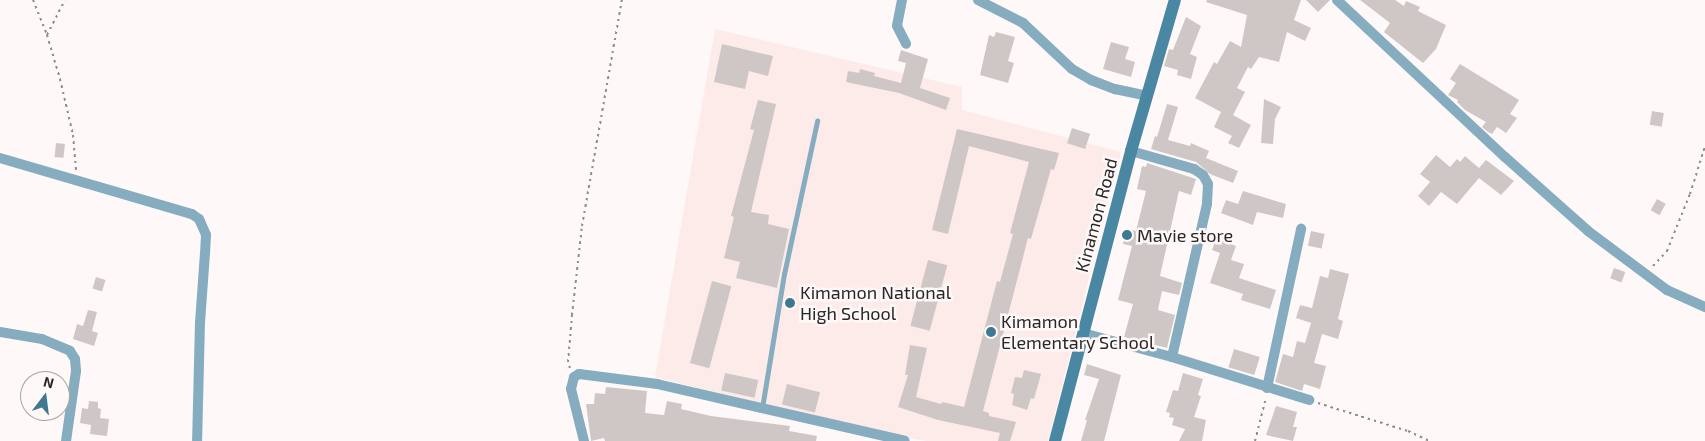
<!DOCTYPE html>
<style>
body{margin:0}
#map{position:relative;width:1705px;height:441px;overflow:hidden;background:#fef9f8;font-family:"Exo 2",sans-serif}
div>[style]{position:absolute}
[style*='--x']{left:calc(var(--x)*1px);top:calc(var(--y)*1px);width:calc(var(--w)*1px);rotate:calc(var(--a)*1deg)}
.built>*{inset:0;background:#fcebe8}
.building>*{inset:0;background:#cfc7c6;transform-origin:0 0}
.path>*{height:2px;margin-top:-1px;transform-origin:0;background:repeating-linear-gradient(90deg,#908c8b 0 2.5px,transparent 0 6.5px)}
.lane>*{height:5px;margin:-2.5px;padding:0 2.5px;transform-origin:2.5px;border-radius:2.5px;background:#86adbf}
.street>*{height:10px;margin:-5px;padding:0 5px;transform-origin:5px;border-radius:5px;background:#86adbf}
.secondary>*{height:12px;margin:-6px;padding:0 6px;transform-origin:6px;border-radius:6px;background:#4987a2}
.dots>*{width:14px;height:14px;translate:-50% -50%;box-sizing:border-box;border:2px solid #fef9f8;border-radius:50%}
span{translate:-50% -50%;white-space:nowrap;text-align:center;line-height:1.15;-webkit-text-stroke:5px #fef9f8;paint-order:stroke}
.street-label{font-size:18px;color:#292626}
.poi-label{font-size:18px;color:#292626}
.left{translate:0 -50%;text-align:left}
.north{position:absolute;left:20px;top:371px;width:50px;height:50px;box-sizing:border-box;background:#fef9f8;border:1px solid #a9a5a4;border-radius:50%;rotate:15deg;font-size:14px;font-weight:700;line-height:20px;text-align:center;color:#292626}
.north::after{content:'';display:block;margin:auto;width:18px;height:22px;background:#3e7891;clip-path:polygon(50% 0,100% 100%,50% 72%,0 100%)}
</style>
<div id="map">
<div class="built">
<div style="clip-path:polygon(715px 29px,962px 87px,962px 110px,1121px 152px,1048px 441px,927px 441px,880px 434px,655px 377px)"></div>
</div>
<div class="building">
<div style="clip-path:polygon(1207px 0,1301px 0,1294px 20px,1311px 28px,1305px 41px,1287px 32px,1279px 62px,1259px 57px,1251px 69px,1248px 67px,1237px 88px,1245px 92px,1233px 115px,1251px 125px,1239px 148px,1228px 143px,1232px 136px,1214px 127px,1221px 112px,1195px 98px,1214px 62px,1217px 64px,1230px 41px,1241px 47px,1247px 15px,1206px 2px)"></div>
<div style="clip-path:polygon(1306px 0,1330px 0,1318px 12px)"></div>
<div style="clip-path:polygon(1360px 0,1395px 0,1404px 6px,1406px 1px,1420px 7px,1418px 11px,1446px 25px,1436px 49px,1423px 63px,1384px 32px,1390px 23px)"></div>
<div style="clip-path:polygon(1186px 17px,1201px 26px,1190px 54px,1197px 57px,1191px 79px,1177px 75px,1178px 70px,1164px 66px,1169px 49px,1173px 50px)"></div>
<div style="clip-path:polygon(996px 32px,1015px 37px,1008px 61px,1014px 63px,1008px 83px,980px 75px,989px 35px,994px 37px)"></div>
<div style="clip-path:polygon(1111px 42px,1129px 47px,1125px 59px,1135px 62px,1131px 77px,1103px 69px)"></div>
<div style="clip-path:polygon(722px 44px,773px 56px,768px 76px,749px 71px,745px 89px,714px 82px)"></div>
<div style="clip-path:polygon(901px 50px,928px 59px,920px 88px,950px 98px,946px 110px,899px 93px,846px 82px,848px 71px,859px 73px,860px 69px,875px 73px,874px 76px,901px 83px,906px 63px,898px 61px)"></div>
<div style="clip-path:polygon(1460px 64px,1519px 100px,1510px 114px,1517px 118px,1506px 133px,1497px 127px,1492px 134px,1488px 132px,1482px 127px,1486px 122px,1465px 110px,1457px 102px,1458px 100px,1448px 95px,1456px 83px,1450px 79px)"></div>
<div style="clip-path:polygon(1264px 99px,1281px 107px,1275px 119px,1273px 144px,1261px 143px)"></div>
<div style="clip-path:polygon(758px 100px,776px 104px,751px 212px,769px 215px,768px 224px,789px 229px,777px 288px,736px 278px,740px 262px,724px 258px,734px 217px,731px 216px,754px 130px,750px 129px)"></div>
<div style="clip-path:polygon(1167px 104px,1178px 107px,1168px 140px,1190px 146px,1191px 143px,1209px 151px,1206px 158px,1238px 171px,1233px 183px,1210px 174px,1196px 162px,1151px 149px,1155px 136px,1157px 137px)"></div>
<div style="left:1652px;top:111px;width:12px;height:14px;rotate:9deg"></div>
<div style="left:1072px;top:128px;width:19px;height:16px;rotate:18deg"></div>
<div style="clip-path:polygon(957px 129px,1059px 153px,1054px 170px,1051px 169px,1031px 239px,1028px 238px,983px 411px,989px 413px,989px 416px,1016px 422px,1010px 441px,998px 441px,1000px 433px,938px 420px,898px 407px,908px 375px,905px 375px,910px 345px,927px 348px,916px 397px,941px 404px,942px 402px,964px 407px,997px 281px,1000px 282px,1013px 234px,1010px 233px,1029px 162px,969px 146px,948px 234px,932px 230px)"></div>
<div style="left:56px;top:143px;width:9px;height:14px;rotate:6deg"></div>
<div style="clip-path:polygon(1436px 155px,1450px 167px,1457px 159px,1460px 162px,1465px 156px,1479px 168px,1486px 160px,1514px 181px,1501px 195px,1479px 178px,1457px 204px,1441px 192px,1429px 206px,1418px 196px,1430px 182px,1420px 174px)"></div>
<div style="clip-path:polygon(1147px 163px,1196px 179px,1191px 195px,1179px 191px,1160px 276px,1182px 283px,1179px 295px,1162px 291px,1158px 310px,1175px 315px,1167px 348px,1124px 337px,1133px 304px,1118px 300px,1132px 246px,1123px 244px,1126px 229px,1136px 231px,1146px 191px,1137px 189px,1142px 166px,1146px 167px)"></div>
<div style="clip-path:polygon(1243px 191px,1286px 204px,1283px 218px,1257px 212px,1253px 225px,1221px 213px,1226px 200px,1238px 204px)"></div>
<div style="left:1657px;top:199px;width:10px;height:13px;rotate:29deg"></div>
<div style="left:1311px;top:231px;width:14px;height:15px;rotate:12deg"></div>
<div style="clip-path:polygon(1216px 239px,1236px 246px,1231px 260px,1244px 264px,1239px 278px,1276px 290px,1270px 309px,1241px 300px,1243px 294px,1210px 283px,1220px 253px,1212px 250px)"></div>
<div style="left:928px;top:260px;width:20px;height:68px;rotate:15deg"></div>
<div style="left:1614px;top:268px;width:12px;height:11px;rotate:20deg"></div>
<div style="clip-path:polygon(1330px 269px,1349px 274px,1338px 319px,1343px 321px,1338px 339px,1322px 334px,1314px 363px,1326px 366px,1320px 389px,1304px 384px,1302px 391px,1275px 382px,1283px 354px,1293px 357px,1297px 341px,1305px 343px,1311px 323px,1296px 318px,1300px 305px,1312px 308px,1320px 276px,1328px 278px)"></div>
<div style="left:96px;top:277px;width:10px;height:12px;rotate:17deg"></div>
<div style="left:712px;top:281px;width:20px;height:85px;rotate:15deg"></div>
<div style="clip-path:polygon(88px 310px,97px 312px,92px 331px,98px 333px,94px 346px,73px 339px,77px 324px,83px 326px)"></div>
<div style="left:1234px;top:349px;width:27px;height:19px;rotate:17deg"></div>
<div style="clip-path:polygon(1087px 364px,1121px 375px,1104px 441px,1081px 441px,1087px 420px,1085px 420px,1099px 379px,1084px 375px)"></div>
<div style="clip-path:polygon(1024px 370px,1041px 374px,1034px 399px,1031px 398px,1027px 410px,1012px 405px,1014px 394px,1011px 393px,1015px 377px,1022px 378px)"></div>
<div style="left:725px;top:373px;width:34px;height:18px;rotate:12deg"></div>
<div style="clip-path:polygon(1183px 373px,1203px 379px,1198px 395px,1201px 396px,1194px 417px,1206px 420px,1202px 441px,1179px 441px,1185px 429px,1172px 425px,1174px 418px,1169px 417px,1170px 413px,1166px 412px,1173px 390px,1178px 391px)"></div>
<div style="left:787px;top:384px;width:34px;height:21px;rotate:14deg"></div>
<div style="clip-path:polygon(606px 387px,647px 391px,645px 413px,664px 415px,667px 401px,682px 404px,681px 409px,711px 416px,790px 426px,789px 431px,817px 436px,816px 441px,605px 441px,604px 438px,591px 441px,586px 404px,594px 404px,595px 393px,605px 394px)"></div>
<div style="clip-path:polygon(89px 401px,98px 402px,98px 408px,101px 409px,100px 418px,109px 419px,107px 436px,90px 434px,91px 425px,80px 423px,82px 408px,88px 409px)"></div>
<div style="clip-path:polygon(1276px 406px,1297px 412px,1293px 427px,1297px 427px,1293px 441px,1266px 435px)"></div>
</div>
<div class="path">
<div style="--x:33;--y:0;--w:38;--a:68"></div>
<div style="--x:47;--y:35;--w:46;--a:73.5"></div>
<div style="--x:60;--y:79;--w:57;--a:76.9"></div>
<div style="--x:73;--y:135;--w:35;--a:85"></div>
<div style="--x:47;--y:35;--w:39;--a:-63"></div>
<div style="--x:1653;--y:266;--w:21;--a:-47"></div>
<div style="--x:1667;--y:251;--w:61;--a:-68"></div>
<div style="--x:1690;--y:194;--w:50;--a:-72.6"></div>
<div style="--x:570;--y:368;--w:6;--a:-108"></div>
<div style="--x:568;--y:362;--w:47;--a:-85.1"></div>
<div style="--x:572;--y:315;--w:90;--a:-83.6"></div>
<div style="--x:582;--y:226;--w:230;--a:-80"></div>
<div style="--x:1318;--y:403;--w:94;--a:17.3"></div>
<div style="--x:1408;--y:431;--w:23;--a:25"></div>
<div style="--x:1255;--y:441;--w:44;--a:-75.7"></div>
</div>
<div class="lane">
<div style="--x:762;--y:408;--w:136;--a:-80.7"></div>
<div style="--x:784;--y:274;--w:157;--a:-77.8"></div>
</div>
<div class="street">
<div style="--x:902;--y:0;--w:26;--a:101"></div>
<div style="--x:897;--y:26;--w:20;--a:63"></div>
<div style="--x:978;--y:0;--w:51;--a:27.1"></div>
<div style="--x:1023;--y:23;--w:67;--a:43.2"></div>
<div style="--x:1072;--y:69;--w:22;--a:30"></div>
<div style="--x:1091;--y:80;--w:26;--a:21"></div>
<div style="--x:1115;--y:89;--w:33;--a:12"></div>
<div style="--x:1337;--y:0;--w:230;--a:43.1"></div>
<div style="--x:1505;--y:157;--w:111;--a:41.7"></div>
<div style="--x:1588;--y:231;--w:99;--a:36.8"></div>
<div style="--x:1667;--y:290;--w:42;--a:24.1"></div>
<div style="--x:1131;--y:151;--w:66;--a:15.9"></div>
<div style="--x:1194;--y:169;--w:11;--a:34"></div>
<div style="--x:1203;--y:175;--w:10;--a:61"></div>
<div style="--x:1208;--y:184;--w:20;--a:93"></div>
<div style="--x:1207;--y:204;--w:157;--a:102.9"></div>
<div style="--x:0;--y:158;--w:200;--a:16.3"></div>
<div style="--x:192;--y:214;--w:9;--a:36"></div>
<div style="--x:199;--y:219;--w:17;--a:66"></div>
<div style="--x:206;--y:235;--w:18;--a:93"></div>
<div style="--x:205;--y:253;--w:69;--a:94.1"></div>
<div style="--x:200;--y:322;--w:119;--a:91.4"></div>
<div style="--x:0;--y:332;--w:43;--a:9.5"></div>
<div style="--x:42;--y:339;--w:30;--a:23"></div>
<div style="--x:70;--y:351;--w:9;--a:58"></div>
<div style="--x:75;--y:359;--w:12;--a:85"></div>
<div style="--x:76;--y:371;--w:71;--a:98.1"></div>
<div style="--x:1083;--y:333;--w:92;--a:15.1"></div>
<div style="--x:1172;--y:357;--w:144;--a:17.4"></div>
<div style="--x:1267;--y:388;--w:163;--a:-77.9"></div>
<div style="--x:584;--y:441;--w:54;--a:-104"></div>
<div style="--x:571;--y:389;--w:12;--a:-76"></div>
<div style="--x:574;--y:377;--w:6;--a:-31"></div>
<div style="--x:579;--y:374;--w:79;--a:7.3"></div>
<div style="--x:657;--y:384;--w:254;--a:12.9"></div>
</div>
<div class="secondary">
<div style="--x:1055;--y:441;--w:300;--a:-75.3"></div>
<div style="--x:1131;--y:151;--w:157;--a:-73.8"></div>
</div>
<div class="dots">
<div style="left:1127px;top:235px;background:#3e7891"></div>
<div style="left:790px;top:303px;background:#3e7891"></div>
<div style="left:991px;top:332px;background:#3e7891"></div>
</div>
<div class="street-label">
<span style="left:1096px;top:215px;rotate:-75deg">Kinamon Road</span>
</div>
<div class="poi-label">
<span class="left" style="left:1137px;top:235px">Mavie store</span>
<span class="left" style="left:800px;top:303px">Kimamon National<br>High School</span>
<span class="left" style="left:1001px;top:332px">Kimamon<br>Elementary School</span>
</div>
<div class="north">N</div>
</div>
